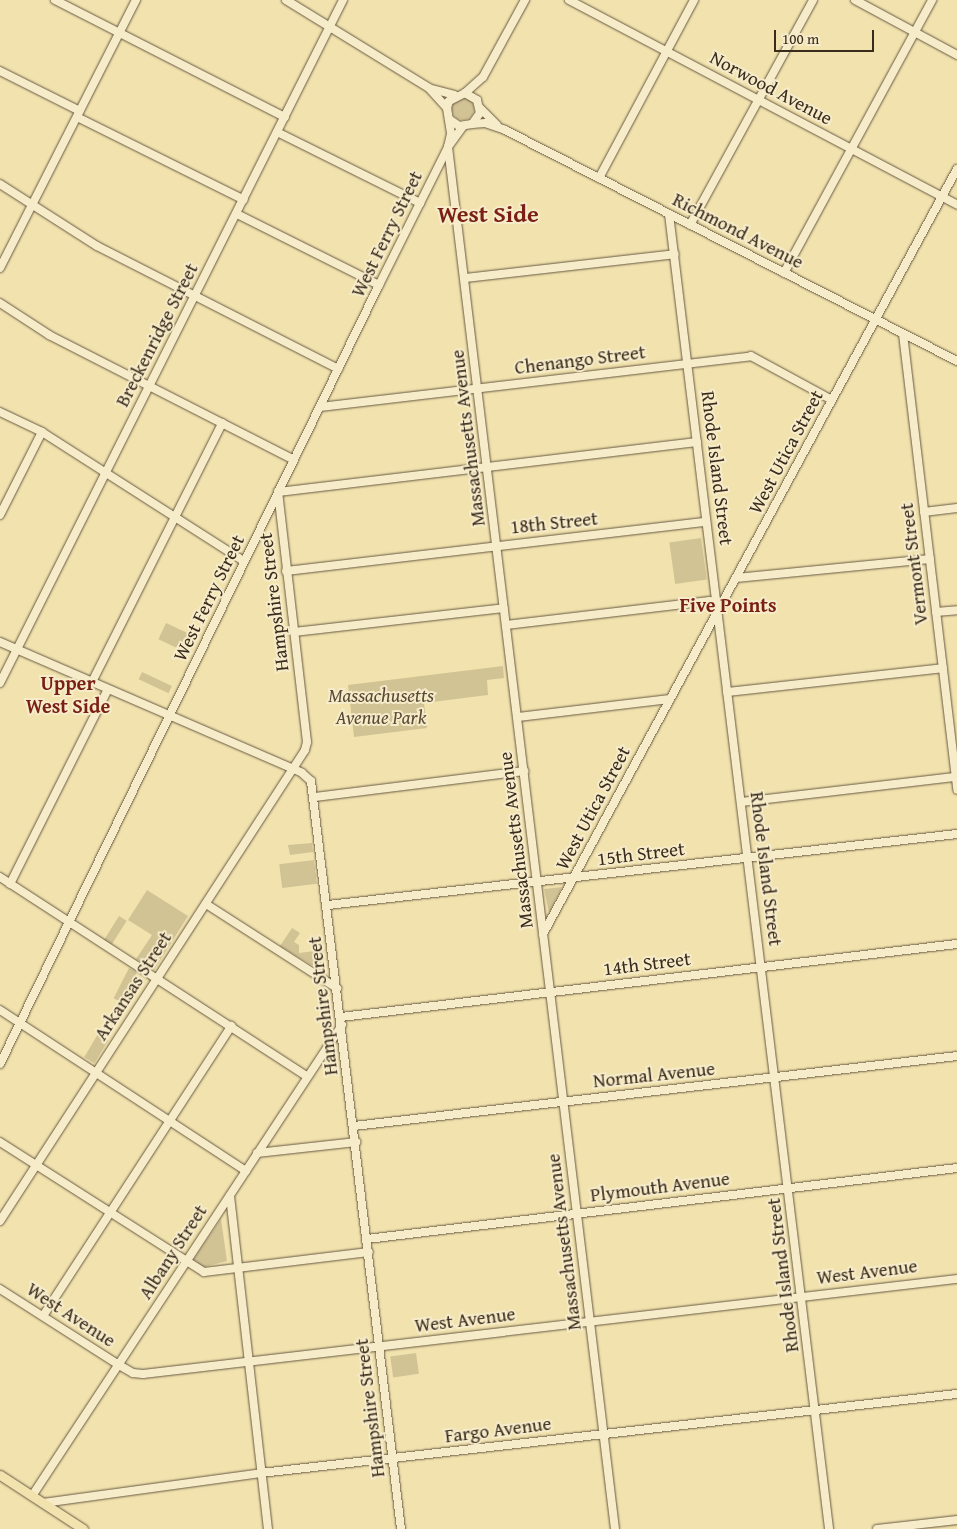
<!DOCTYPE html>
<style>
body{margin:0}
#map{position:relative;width:957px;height:1529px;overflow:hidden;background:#f1e2ae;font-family:"Gentium Book Plus",serif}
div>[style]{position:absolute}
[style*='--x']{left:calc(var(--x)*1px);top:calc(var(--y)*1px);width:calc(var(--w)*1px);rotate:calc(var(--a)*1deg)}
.green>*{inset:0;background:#d2c395;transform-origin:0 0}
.round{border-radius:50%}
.roads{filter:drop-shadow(0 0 1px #685941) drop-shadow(0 0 1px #685941)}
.minor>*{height:8px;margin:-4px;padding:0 4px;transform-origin:4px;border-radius:4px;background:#f6ecca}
.major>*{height:9px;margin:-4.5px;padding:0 4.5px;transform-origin:4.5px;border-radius:4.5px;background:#f1e2ae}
span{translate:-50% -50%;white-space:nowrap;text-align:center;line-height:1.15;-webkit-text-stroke:4px #f6ecca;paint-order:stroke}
.street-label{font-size:19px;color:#3b2b1d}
.park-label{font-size:19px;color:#594935;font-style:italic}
.neighbourhood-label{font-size:20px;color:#7a1f14;font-weight:700}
.district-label{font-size:24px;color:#7a1f14;font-weight:700}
.scale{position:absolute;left:774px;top:30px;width:100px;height:22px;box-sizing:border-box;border:2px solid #3b2b1d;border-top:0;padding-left:6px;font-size:15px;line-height:18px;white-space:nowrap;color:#3b2b1d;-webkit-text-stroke:4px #f6ecca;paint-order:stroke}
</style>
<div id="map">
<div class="green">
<div class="round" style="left:452px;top:98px;width:22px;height:22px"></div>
<div style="left:701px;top:538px;width:42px;height:32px;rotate:82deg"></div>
<div style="left:166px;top:623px;width:33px;height:18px;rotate:25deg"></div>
<div style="clip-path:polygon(503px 666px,504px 678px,487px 680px,488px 695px,424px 703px,427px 728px,354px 737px,348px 685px)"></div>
<div style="left:142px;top:672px;width:33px;height:8px;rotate:25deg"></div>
<div style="clip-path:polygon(312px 843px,313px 852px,290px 855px,288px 845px)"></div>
<div style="left:314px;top:860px;width:24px;height:35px;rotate:83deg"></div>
<div style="clip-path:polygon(562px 887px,549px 913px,544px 889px)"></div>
<div style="clip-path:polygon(147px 890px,188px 916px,154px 970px,136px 959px,152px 935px,128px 920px)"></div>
<div style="left:119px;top:916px;width:9px;height:28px;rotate:32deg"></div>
<div style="clip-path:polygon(292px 928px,300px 933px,294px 942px,299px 945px,299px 953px,323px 950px,325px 973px,280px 946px)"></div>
<div style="left:129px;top:968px;width:9px;height:34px;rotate:27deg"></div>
<div style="left:98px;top:1034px;width:12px;height:27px;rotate:31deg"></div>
<div style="clip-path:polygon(221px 1219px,227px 1261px,204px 1267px,193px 1260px)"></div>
<div style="left:416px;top:1353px;width:21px;height:26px;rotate:82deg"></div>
</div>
<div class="roads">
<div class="minor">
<div style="--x:55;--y:0;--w:258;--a:27"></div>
<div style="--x:286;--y:0;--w:168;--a:31.6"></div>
<div style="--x:429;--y:88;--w:27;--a:48"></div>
<div style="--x:569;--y:0;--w:439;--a:27.8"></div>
<div style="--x:855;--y:0;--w:116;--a:28.3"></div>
<div style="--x:0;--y:71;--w:89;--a:26.6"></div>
<div style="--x:432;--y:89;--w:23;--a:15"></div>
<div style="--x:465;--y:93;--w:24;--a:-42"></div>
<div style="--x:483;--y:77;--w:88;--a:-61.4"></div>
<div style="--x:480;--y:108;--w:24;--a:45"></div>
<div style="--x:77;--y:117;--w:186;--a:26.4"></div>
<div style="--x:449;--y:119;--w:12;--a:35"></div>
<div style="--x:459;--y:126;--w:13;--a:-9"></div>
<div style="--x:472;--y:124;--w:14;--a:-54"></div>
<div style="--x:480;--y:113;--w:13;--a:-103"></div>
<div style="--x:477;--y:100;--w:14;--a:-150"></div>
<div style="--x:465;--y:93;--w:18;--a:153"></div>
<div style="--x:449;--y:101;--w:7;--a:106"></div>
<div style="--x:447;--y:108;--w:26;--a:81"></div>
<div style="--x:451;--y:134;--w:13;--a:103"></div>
<div style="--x:448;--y:147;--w:1392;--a:83.11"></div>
<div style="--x:472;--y:124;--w:13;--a:-4"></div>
<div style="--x:485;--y:123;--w:21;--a:19"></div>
<div style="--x:505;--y:130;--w:508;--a:27.07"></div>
<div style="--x:277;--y:132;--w:160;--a:26.4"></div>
<div style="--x:599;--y:178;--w:202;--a:-61.9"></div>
<div style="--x:0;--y:184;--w:115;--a:32.6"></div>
<div style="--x:97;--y:246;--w:271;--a:27"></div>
<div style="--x:237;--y:214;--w:159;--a:26.6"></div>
<div style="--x:669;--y:214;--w:1325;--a:83.06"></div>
<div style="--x:690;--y:225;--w:256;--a:-61.3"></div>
<div style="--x:0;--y:268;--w:301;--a:-63.1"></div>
<div style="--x:784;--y:273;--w:311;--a:-61.5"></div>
<div style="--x:465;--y:278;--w:211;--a:-6.5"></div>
<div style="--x:0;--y:303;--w:59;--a:33.1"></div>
<div style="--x:49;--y:335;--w:275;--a:27"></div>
<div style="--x:903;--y:334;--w:459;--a:83.2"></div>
<div style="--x:320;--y:407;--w:434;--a:-6.7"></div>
<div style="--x:751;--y:356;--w:92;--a:28.5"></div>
<div style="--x:0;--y:412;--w:47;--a:25.5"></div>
<div style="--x:42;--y:432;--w:240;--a:32.6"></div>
<div style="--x:924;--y:512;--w:33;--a:-7"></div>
<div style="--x:0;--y:515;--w:93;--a:-63.2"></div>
<div style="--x:286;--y:571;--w:423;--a:-6.7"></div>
<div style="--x:736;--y:578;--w:195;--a:-5.6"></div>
<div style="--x:936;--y:612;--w:21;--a:-5"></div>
<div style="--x:506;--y:625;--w:205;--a:-6.7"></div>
<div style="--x:710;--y:601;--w:10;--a:29"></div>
<div style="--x:294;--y:632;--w:211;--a:-6.5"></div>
<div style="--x:0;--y:642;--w:329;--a:23.4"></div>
<div style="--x:302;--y:773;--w:12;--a:42"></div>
<div style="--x:311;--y:781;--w:753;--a:83.14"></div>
<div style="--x:92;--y:682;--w:290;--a:-63.3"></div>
<div style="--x:0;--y:683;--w:764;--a:-63.33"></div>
<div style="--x:727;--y:692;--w:217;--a:-6.3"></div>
<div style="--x:518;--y:717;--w:153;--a:-6.8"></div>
<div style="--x:315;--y:797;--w:211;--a:-7.1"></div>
<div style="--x:741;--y:802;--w:215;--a:-6.7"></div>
<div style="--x:0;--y:877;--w:366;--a:33"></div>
<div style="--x:10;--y:884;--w:218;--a:-63.3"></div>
<div style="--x:206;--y:904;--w:156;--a:32.7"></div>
<div style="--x:328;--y:905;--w:633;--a:-6.44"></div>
<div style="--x:543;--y:934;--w:870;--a:-61.58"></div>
<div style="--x:0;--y:1010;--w:294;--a:33.2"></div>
<div style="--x:341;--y:1017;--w:620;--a:-6.76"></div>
<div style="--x:0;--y:1064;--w:866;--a:-64.06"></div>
<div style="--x:379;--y:285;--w:154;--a:-63.4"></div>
<div style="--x:448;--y:147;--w:26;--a:-54"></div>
<div style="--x:354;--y:1126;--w:607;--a:-6.62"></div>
<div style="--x:0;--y:1142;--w:242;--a:32.5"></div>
<div style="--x:204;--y:1272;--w:166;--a:-6.9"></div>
<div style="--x:257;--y:1153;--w:100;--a:-6.3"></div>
<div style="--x:230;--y:1196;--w:335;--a:83.5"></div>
<div style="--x:0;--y:1221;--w:561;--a:-57.07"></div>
<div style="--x:305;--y:750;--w:8;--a:-76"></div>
<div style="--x:307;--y:742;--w:252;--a:-96.6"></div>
<div style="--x:278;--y:492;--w:422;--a:-6.8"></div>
<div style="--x:367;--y:1239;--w:594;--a:-6.86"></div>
<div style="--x:0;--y:1289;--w:141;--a:32.6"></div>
<div style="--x:119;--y:1365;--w:16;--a:30"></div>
<div style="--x:133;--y:1373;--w:10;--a:6"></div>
<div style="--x:143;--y:1374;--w:820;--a:-6.66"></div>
<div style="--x:43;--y:1316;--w:346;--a:-57"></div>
<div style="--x:32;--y:1496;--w:564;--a:-56.65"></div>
<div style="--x:43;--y:1503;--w:220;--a:-7.8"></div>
<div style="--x:261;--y:1473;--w:700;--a:-6.48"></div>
<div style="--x:877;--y:1529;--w:81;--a:-6.4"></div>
</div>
<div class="major">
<div style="--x:0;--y:1475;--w:99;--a:33"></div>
</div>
</div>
<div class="street-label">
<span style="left:771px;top:88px;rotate:28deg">Norwood Avenue</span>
<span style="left:738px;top:231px;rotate:27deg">Richmond Avenue</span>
<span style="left:387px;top:234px;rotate:-64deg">West Ferry Street</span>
<span style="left:157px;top:335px;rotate:-63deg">Breckenridge Street</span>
<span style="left:580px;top:360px;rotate:-7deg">Chenango Street</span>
<span style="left:468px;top:438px;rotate:-97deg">Massachusetts Avenue</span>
<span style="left:786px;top:452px;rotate:-62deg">West Utica Street</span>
<span style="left:717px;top:468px;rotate:83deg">Rhode Island Street</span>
<span style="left:554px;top:523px;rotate:-6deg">18th Street</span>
<span style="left:914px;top:564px;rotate:-97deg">Vermont Street</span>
<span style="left:209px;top:598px;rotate:-64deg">West Ferry Street</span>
<span style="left:274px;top:602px;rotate:-97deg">Hampshire Street</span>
<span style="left:593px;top:808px;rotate:-62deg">West Utica Street</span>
<span style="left:516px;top:840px;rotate:-97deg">Massachusetts Avenue</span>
<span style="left:641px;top:854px;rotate:-7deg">15th Street</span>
<span style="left:766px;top:869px;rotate:83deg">Rhode Island Street</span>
<span style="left:647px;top:964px;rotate:-7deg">14th Street</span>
<span style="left:133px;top:986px;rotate:-57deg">Arkansas Street</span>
<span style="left:323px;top:1006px;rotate:-97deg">Hampshire Street</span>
<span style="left:654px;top:1075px;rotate:-6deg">Normal Avenue</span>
<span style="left:660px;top:1187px;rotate:-7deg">Plymouth Avenue</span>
<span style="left:564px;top:1242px;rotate:-97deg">Massachusetts Avenue</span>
<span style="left:173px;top:1252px;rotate:-57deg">Albany Street</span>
<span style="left:867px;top:1272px;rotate:-7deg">West Avenue</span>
<span style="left:783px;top:1275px;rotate:-97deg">Rhode Island Street</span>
<span style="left:71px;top:1315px;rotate:33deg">West Avenue</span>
<span style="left:465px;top:1320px;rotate:-7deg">West Avenue</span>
<span style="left:370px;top:1408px;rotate:-97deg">Hampshire Street</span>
<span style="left:498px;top:1430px;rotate:-7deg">Fargo Avenue</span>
</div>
<div class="park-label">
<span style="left:381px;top:707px">Massachusetts<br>Avenue Park</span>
</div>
<div class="neighbourhood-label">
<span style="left:728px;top:604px">Five Points</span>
<span style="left:68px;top:694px">Upper<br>West Side</span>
</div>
<div class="district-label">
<span style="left:488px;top:214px">West Side</span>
</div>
<div class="scale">100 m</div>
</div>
